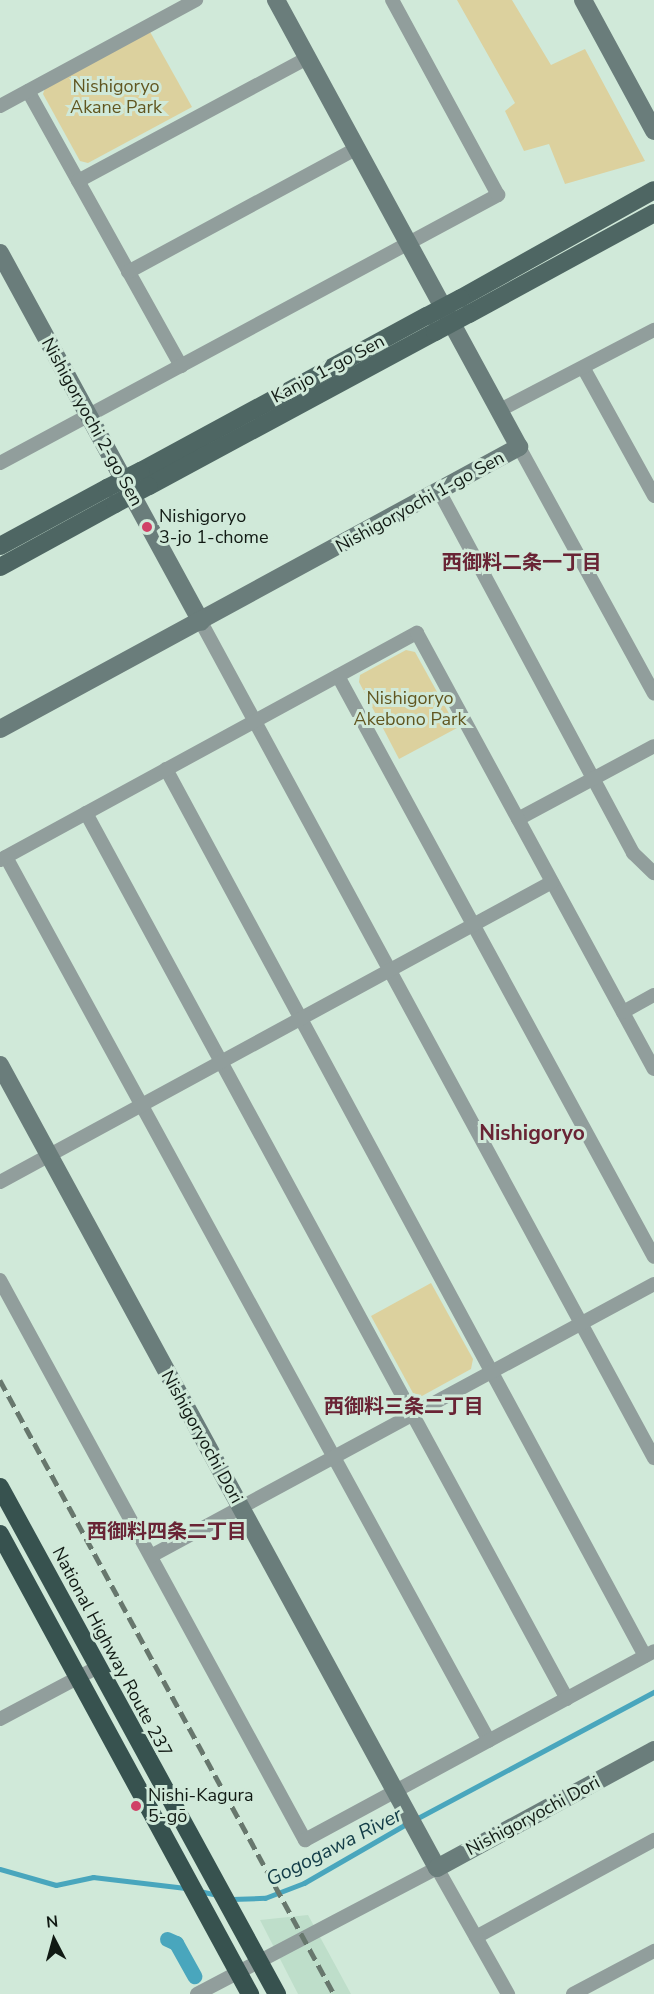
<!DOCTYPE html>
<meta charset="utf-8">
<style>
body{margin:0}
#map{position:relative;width:654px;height:1994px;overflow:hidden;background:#d0e9d9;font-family:"Nunito Sans","Noto Sans JP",sans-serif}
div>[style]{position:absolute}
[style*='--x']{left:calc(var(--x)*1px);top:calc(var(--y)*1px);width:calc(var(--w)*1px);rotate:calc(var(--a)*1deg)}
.built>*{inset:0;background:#bedeca}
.green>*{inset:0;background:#dcd19e}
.stream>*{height:4.5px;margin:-2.25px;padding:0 2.25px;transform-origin:2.25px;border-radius:2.25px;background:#49a6bd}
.canal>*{height:15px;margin:-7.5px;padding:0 7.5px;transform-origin:7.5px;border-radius:7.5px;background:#49a6bd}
.street>*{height:14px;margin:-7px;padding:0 7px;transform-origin:7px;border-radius:7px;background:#919e9c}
.secondary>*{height:18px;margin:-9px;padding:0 9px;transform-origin:9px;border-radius:9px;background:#6a7d7b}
.primary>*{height:18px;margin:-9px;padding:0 9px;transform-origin:9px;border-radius:9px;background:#4e6663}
.highway>*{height:18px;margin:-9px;padding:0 9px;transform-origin:9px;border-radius:9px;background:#37524f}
.rail>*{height:4.5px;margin-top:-2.25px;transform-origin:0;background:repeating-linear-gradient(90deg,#67776d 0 12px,transparent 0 18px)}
.primary-bridge>*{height:18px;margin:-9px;padding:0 9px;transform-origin:9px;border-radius:9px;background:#4e6663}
.dots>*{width:16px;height:16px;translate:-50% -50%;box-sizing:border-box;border:3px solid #d0e9d9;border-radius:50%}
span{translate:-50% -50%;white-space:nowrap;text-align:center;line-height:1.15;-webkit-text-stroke:6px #d0e9d9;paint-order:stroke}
.park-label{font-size:18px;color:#615620}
.street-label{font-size:18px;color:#111a14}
.poi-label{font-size:18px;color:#111a14}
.left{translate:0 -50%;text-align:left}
.neighbourhood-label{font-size:20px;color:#692435;font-weight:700}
.water-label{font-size:20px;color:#123c47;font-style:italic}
.quarter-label{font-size:21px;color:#692435;font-weight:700}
.north{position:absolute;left:24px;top:1910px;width:60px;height:60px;-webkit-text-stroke:4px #d0e9d9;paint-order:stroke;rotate:354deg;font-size:16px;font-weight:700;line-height:24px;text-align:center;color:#111a14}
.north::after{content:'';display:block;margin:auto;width:21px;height:27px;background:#111a14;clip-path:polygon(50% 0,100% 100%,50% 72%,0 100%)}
</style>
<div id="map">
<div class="built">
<div style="clip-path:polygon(308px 1915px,351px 1994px,298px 1994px,260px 1920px)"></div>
</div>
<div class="green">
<div style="clip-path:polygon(457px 0,512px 0,551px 65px,585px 49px,645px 161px,565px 184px,549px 144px,524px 151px,505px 111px,515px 103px)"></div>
<div style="clip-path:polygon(149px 30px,192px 107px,88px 163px,80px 161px,43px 94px,46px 85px)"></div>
<div style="clip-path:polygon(406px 650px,415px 652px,457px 728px,399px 759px,359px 682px,360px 675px)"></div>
<div style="clip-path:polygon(431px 1283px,473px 1359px,471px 1369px,422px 1396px,413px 1393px,371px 1316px)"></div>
</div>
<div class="stream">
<div style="--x:416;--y:1819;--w:270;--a:-28.1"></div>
<div style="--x:0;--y:1869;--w:58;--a:15.9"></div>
<div style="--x:56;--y:1885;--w:38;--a:-12"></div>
<div style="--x:93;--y:1877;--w:93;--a:6.8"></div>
<div style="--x:199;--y:1891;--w:19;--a:12"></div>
<div style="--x:232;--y:1899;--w:33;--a:-2"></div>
<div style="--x:265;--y:1898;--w:42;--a:-21"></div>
<div style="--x:304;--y:1883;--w:120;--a:-30"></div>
</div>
<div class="canal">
<div style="--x:167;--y:1939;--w:10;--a:24"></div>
<div style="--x:176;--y:1943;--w:38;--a:61"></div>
</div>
<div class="street">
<div style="--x:28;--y:91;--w:315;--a:60.9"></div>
<div style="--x:0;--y:106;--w:223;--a:-28.4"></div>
<div style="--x:78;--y:181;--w:260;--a:-28.2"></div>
<div style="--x:128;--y:272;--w:260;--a:-28.4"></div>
<div style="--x:584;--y:369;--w:145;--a:61.1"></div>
<div style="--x:500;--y:410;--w:174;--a:-27.5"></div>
<div style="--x:519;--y:447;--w:281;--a:61.3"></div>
<div style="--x:0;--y:463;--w:566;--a:-28.29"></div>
<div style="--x:498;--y:195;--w:222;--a:-118.5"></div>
<div style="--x:439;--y:491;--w:411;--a:61.8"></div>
<div style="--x:633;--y:853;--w:29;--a:44"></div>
<div style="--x:201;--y:622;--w:951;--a:61.55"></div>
<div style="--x:338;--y:676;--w:661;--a:61.46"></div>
<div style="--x:166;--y:769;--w:1008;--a:61.63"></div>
<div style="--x:86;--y:813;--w:1008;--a:61.5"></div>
<div style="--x:518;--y:819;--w:154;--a:-28.2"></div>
<div style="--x:6;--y:857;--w:1007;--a:61.35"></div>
<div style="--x:0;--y:860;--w:475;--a:-28.6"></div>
<div style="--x:417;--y:633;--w:496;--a:61.5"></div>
<div style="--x:623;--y:1012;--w:35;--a:-29"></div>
<div style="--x:0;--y:1182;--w:628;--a:-28.52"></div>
<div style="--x:0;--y:1280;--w:638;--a:61.43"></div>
<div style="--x:305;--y:1840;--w:397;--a:-28.4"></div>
<div style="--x:151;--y:1556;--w:572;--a:-28.4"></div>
<div style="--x:0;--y:1719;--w:109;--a:-28"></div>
<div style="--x:476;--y:1937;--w:203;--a:-28.6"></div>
<div style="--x:197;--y:1994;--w:271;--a:-27.7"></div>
<div style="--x:437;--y:1868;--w:145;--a:60.6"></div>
<div style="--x:573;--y:1994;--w:92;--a:-28"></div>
</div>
<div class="secondary">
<div style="--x:583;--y:0;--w:149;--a:61.5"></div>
<div style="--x:0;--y:253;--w:420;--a:61.4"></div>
<div style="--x:0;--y:729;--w:591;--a:-28.52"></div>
<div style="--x:519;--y:447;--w:509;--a:-118.53"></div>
<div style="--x:0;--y:1065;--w:914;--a:61.44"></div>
<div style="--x:437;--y:1868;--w:247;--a:-28.5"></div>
</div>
<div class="primary">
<div style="--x:461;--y:298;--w:221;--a:-29.2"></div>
<div style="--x:469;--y:314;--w:211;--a:-28.6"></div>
<div style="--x:141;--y:471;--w:325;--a:-28.5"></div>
<div style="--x:149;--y:486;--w:325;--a:-28.3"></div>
<div style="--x:0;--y:546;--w:122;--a:-28.5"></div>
<div style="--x:0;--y:567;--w:131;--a:-28.7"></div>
</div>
<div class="highway">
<div style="--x:0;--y:1487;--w:578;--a:61.35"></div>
<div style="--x:0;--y:1534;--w:524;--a:61.48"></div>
</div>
<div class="rail">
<div style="--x:0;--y:1380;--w:699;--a:61.45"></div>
</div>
<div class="primary-bridge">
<div style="--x:427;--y:316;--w:38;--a:-28"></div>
<div style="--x:435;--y:332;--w:38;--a:-28"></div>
<div style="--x:107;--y:488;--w:38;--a:-27"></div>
<div style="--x:115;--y:504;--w:38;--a:-28"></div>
</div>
<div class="dots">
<div style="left:147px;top:527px;background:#d04167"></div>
<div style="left:136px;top:1806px;background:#d04167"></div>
</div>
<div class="park-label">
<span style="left:116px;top:97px">Nishigoryo<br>Akane Park</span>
<span style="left:410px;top:709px">Nishigoryo<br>Akebono Park</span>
</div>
<div class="street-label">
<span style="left:328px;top:369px;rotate:-28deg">Kanjo 1-go Sen</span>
<span style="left:92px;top:422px;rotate:61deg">Nishigoryochi 2-go Sen</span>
<span style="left:420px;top:502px;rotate:-29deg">Nishigoryochi 1-go Sen</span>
<span style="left:202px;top:1437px;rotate:61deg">Nishigoryochi Dori</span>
<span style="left:112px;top:1652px;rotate:62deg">National Highway Route 237</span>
<span style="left:533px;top:1816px;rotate:-28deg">Nishigoryochi Dori</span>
</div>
<div class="poi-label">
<span class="left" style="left:159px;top:527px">Nishigoryo<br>3-jo 1-chome</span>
<span class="left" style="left:148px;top:1806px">Nishi-Kagura<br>5-gō</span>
</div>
<div class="neighbourhood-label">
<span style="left:522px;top:562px">西御料二条一丁目</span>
<span style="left:404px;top:1406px">西御料三条二丁目</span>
<span style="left:167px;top:1531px">西御料四条二丁目</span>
</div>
<div class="water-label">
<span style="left:334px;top:1847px;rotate:-27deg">Gogogawa River</span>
</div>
<div class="quarter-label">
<span style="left:532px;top:1133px">Nishigoryo</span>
</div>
<div class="north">N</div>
</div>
